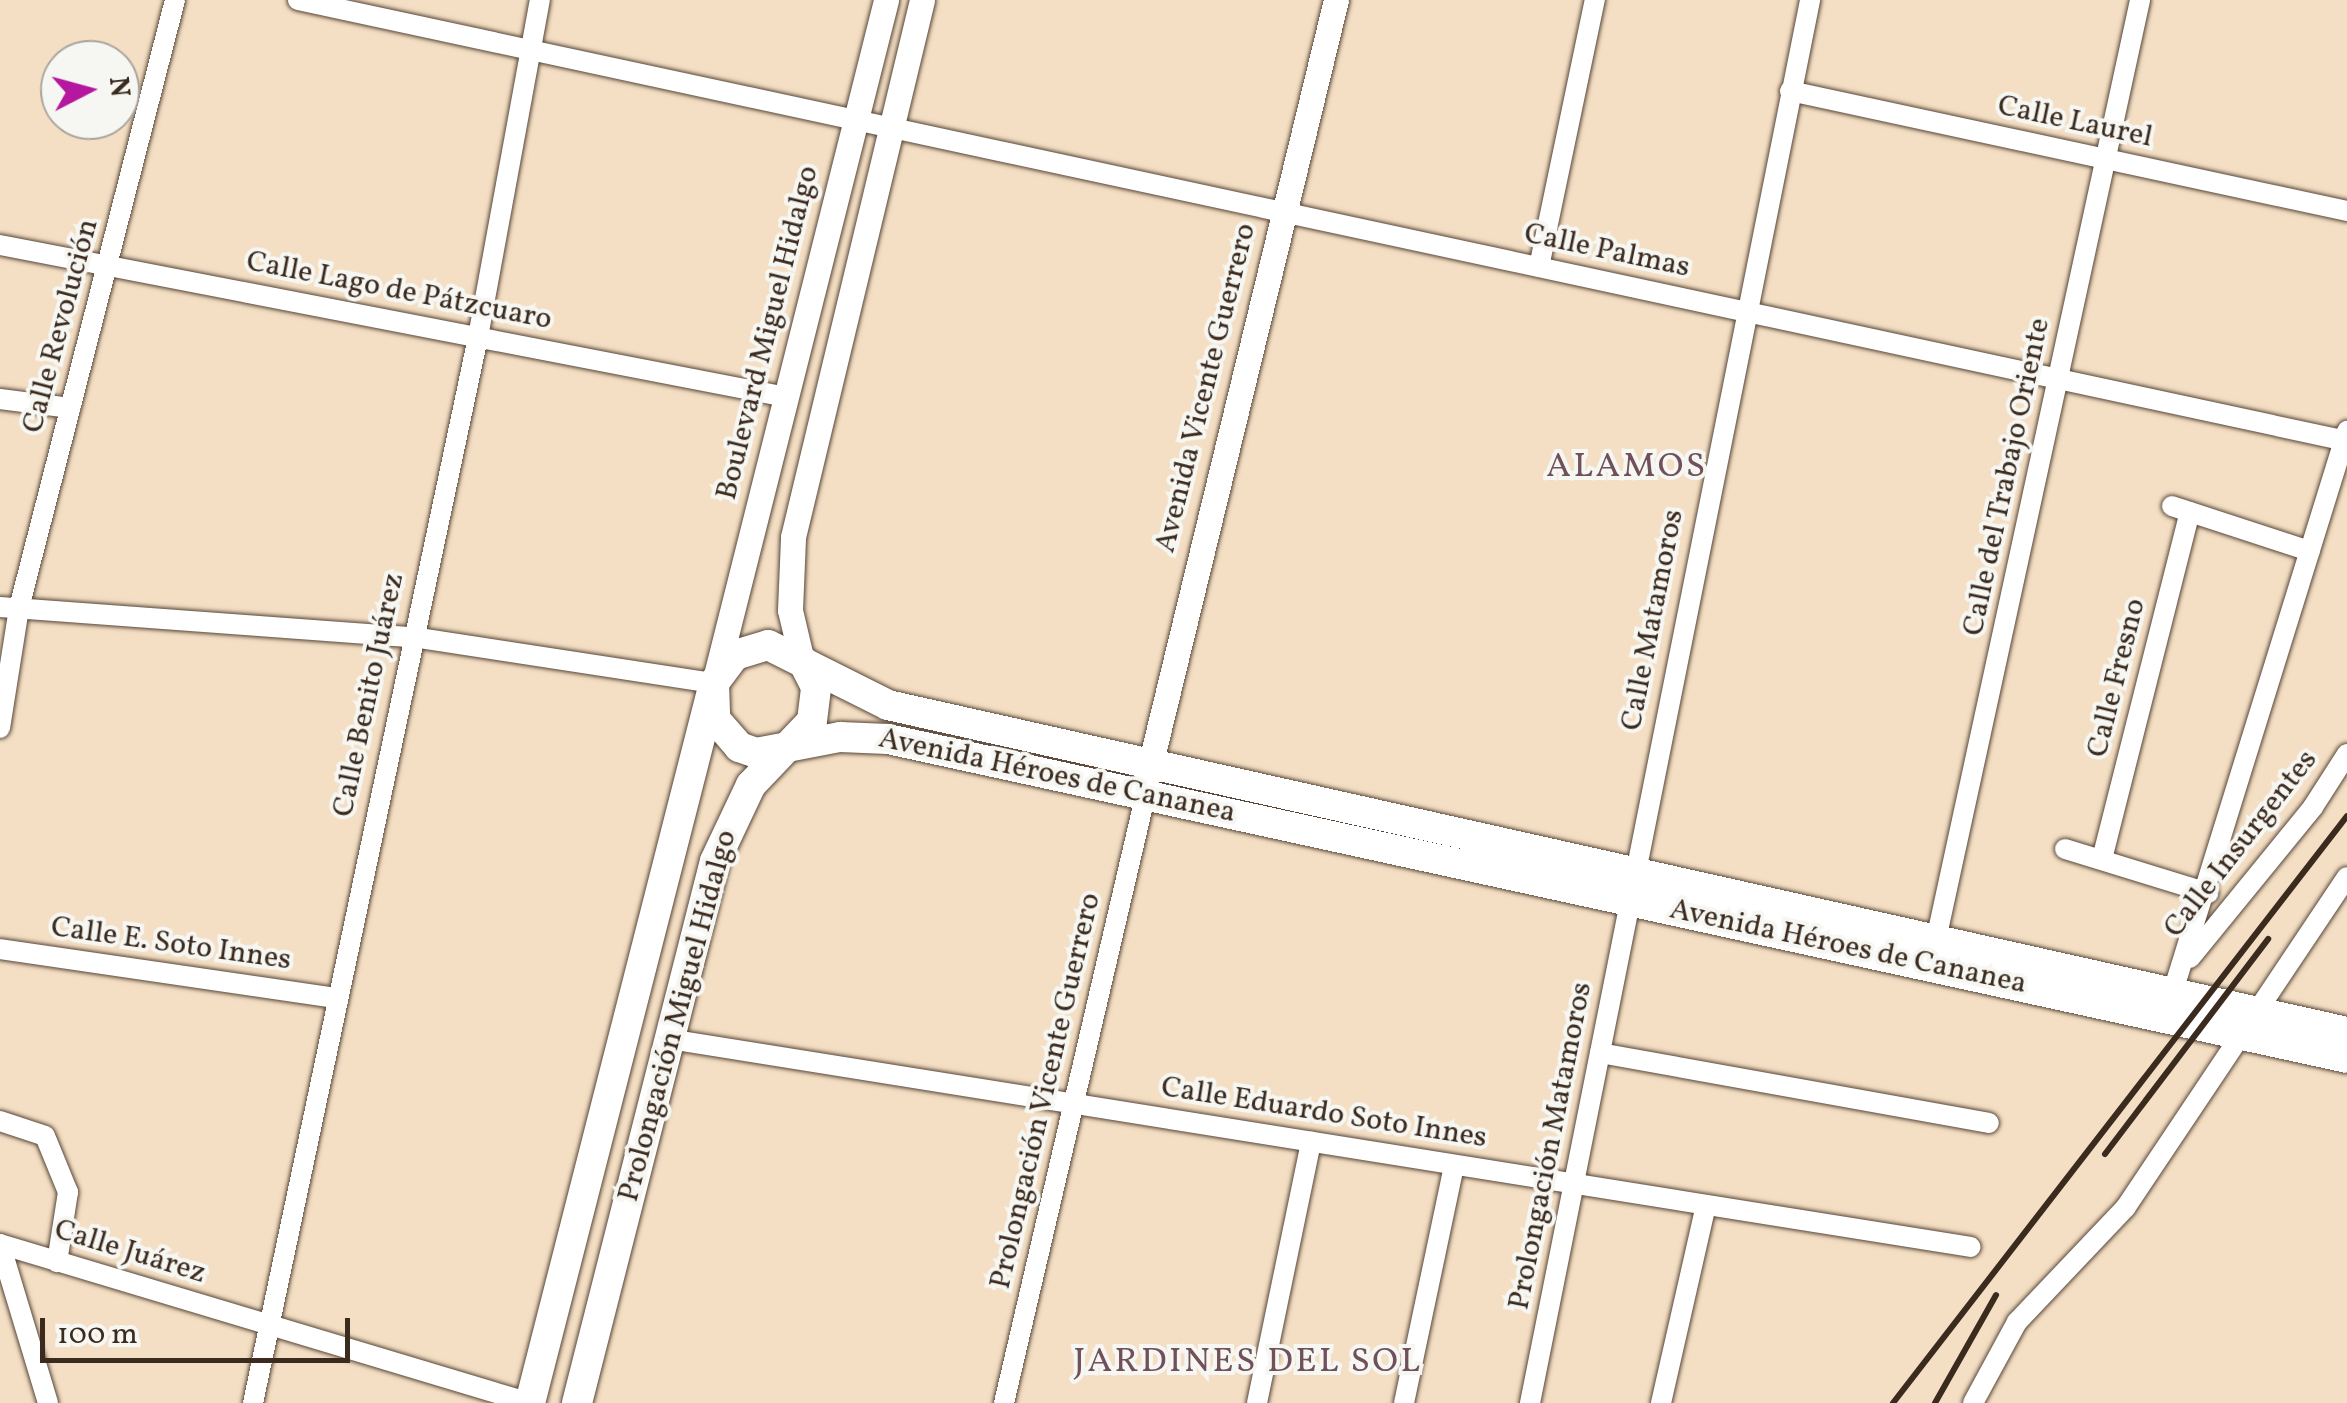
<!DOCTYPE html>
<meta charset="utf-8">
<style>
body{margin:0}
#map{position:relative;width:2347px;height:1403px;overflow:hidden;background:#f4dfc4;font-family:Vollkorn,serif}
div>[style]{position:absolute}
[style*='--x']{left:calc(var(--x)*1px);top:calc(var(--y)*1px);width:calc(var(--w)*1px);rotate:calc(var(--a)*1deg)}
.roads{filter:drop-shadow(0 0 2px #574537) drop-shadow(0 0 2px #574537)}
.minor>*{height:20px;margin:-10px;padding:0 10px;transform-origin:10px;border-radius:10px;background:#fff}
.tertiary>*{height:25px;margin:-12.5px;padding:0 12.5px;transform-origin:12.5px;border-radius:12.5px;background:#fff}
.primary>*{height:30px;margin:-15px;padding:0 15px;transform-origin:15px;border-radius:15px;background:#fff}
.rail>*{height:6px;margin:-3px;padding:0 3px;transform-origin:3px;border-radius:3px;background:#3b2a1e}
span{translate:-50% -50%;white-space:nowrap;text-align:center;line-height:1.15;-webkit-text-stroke:8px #f6f6f2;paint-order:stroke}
.street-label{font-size:30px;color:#3b2a1e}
.quarter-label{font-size:35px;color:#70505a;letter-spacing:2.5px}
.north{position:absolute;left:40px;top:40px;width:100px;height:100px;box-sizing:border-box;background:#f6f6f2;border:2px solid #aba49d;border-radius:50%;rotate:84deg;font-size:28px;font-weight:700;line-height:40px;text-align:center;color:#3b2a1e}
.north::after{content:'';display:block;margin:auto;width:35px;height:45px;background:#b5179e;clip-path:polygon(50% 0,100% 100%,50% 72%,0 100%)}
.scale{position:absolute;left:40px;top:1318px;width:310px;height:45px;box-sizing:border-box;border:5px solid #3b2a1e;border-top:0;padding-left:12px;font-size:30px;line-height:35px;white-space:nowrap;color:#3b2a1e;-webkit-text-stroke:8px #f6f6f2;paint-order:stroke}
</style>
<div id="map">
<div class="roads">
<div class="minor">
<div style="--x:298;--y:0;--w:2096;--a:12.15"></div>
<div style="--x:1790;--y:91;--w:570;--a:12.16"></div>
<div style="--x:0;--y:245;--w:801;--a:10.94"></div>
<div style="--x:1539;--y:267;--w:273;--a:-78.2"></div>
<div style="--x:0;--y:399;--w:71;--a:7.3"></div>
<div style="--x:2172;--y:506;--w:145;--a:18.1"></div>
<div style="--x:0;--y:607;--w:413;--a:4.2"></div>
<div style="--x:412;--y:637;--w:305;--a:8.7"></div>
<div style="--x:0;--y:728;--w:121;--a:-81"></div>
<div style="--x:19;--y:608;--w:628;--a:-75.61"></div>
<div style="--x:2065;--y:849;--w:150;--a:17.1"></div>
<div style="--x:2102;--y:859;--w:358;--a:-75.8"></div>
<div style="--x:0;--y:949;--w:338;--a:8.3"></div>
<div style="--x:1934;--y:949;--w:971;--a:-77.75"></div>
<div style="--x:2190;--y:958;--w:195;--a:-50.8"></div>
<div style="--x:2313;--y:807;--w:63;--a:-57.3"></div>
<div style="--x:2170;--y:1001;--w:597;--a:-72.75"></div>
<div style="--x:669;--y:1039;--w:1318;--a:9.08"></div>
<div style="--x:1600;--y:1053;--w:395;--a:10.2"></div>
<div style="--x:0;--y:1121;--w:47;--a:18.4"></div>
<div style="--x:45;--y:1136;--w:61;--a:67.7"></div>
<div style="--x:68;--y:1192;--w:71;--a:98.9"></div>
<div style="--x:0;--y:1244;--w:553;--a:16.7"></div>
<div style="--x:0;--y:1244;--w:166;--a:73.2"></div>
<div style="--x:253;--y:1403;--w:1089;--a:-78.08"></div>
<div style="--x:478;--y:337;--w:343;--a:-79.6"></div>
<div style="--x:1004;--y:1403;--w:626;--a:-76.9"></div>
<div style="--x:1257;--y:1403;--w:267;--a:-78.3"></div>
<div style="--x:1404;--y:1403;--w:243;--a:-78.1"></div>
<div style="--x:1530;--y:1403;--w:1431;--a:-78.71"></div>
<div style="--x:1661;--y:1403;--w:203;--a:-77.2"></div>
<div style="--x:1973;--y:1403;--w:92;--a:-61.5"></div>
<div style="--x:2017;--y:1322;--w:158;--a:-46.5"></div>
<div style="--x:2126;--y:1207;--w:397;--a:-56.2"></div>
</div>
<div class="tertiary">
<div style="--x:801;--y:657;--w:48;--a:-103.2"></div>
<div style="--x:790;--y:610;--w:73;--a:-87.6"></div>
<div style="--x:793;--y:537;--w:552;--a:-76.49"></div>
<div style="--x:715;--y:679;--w:700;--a:-75.86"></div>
<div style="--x:1147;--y:778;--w:801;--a:-76.35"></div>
</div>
<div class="primary">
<div style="--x:2347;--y:1032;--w:1495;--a:-167.37"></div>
<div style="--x:888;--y:705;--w:134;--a:-153.4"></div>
<div style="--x:768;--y:645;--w:34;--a:163"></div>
<div style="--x:735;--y:655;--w:35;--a:127"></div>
<div style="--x:714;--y:683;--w:36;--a:88"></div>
<div style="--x:715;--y:719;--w:37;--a:49"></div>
<div style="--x:739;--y:747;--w:18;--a:19"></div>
<div style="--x:756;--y:753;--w:86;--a:-10.8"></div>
<div style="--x:840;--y:737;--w:48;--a:2.4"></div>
<div style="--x:888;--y:739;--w:1493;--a:12.33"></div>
<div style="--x:530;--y:1403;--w:731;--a:-75.66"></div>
<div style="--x:577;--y:1403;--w:559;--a:-75.72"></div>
<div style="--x:715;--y:861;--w:84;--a:-64.7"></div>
<div style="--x:751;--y:785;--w:88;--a:-46.4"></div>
<div style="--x:812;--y:721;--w:34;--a:-83"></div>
<div style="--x:816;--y:687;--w:29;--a:-117"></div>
</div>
</div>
<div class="rail">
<div style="--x:2105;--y:1154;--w:270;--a:-52.8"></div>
<div style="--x:1893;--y:1403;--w:742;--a:-52.28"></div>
<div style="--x:1935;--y:1403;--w:124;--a:-60.5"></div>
</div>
<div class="street-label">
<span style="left:2075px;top:122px;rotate:12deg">Calle Laurel</span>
<span style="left:1607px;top:251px;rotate:12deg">Calle Palmas</span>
<span style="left:399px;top:291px;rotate:11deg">Calle Lago de Pátzcuaro</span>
<span style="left:61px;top:326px;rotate:-75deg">Calle Revolución</span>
<span style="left:768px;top:333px;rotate:-76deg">Boulevard Miguel Hidalgo</span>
<span style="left:1206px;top:388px;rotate:-76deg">Avenida Vicente Guerrero</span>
<span style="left:2007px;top:477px;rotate:-78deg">Calle del Trabajo Oriente</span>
<span style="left:1653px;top:620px;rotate:-79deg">Calle Matamoros</span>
<span style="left:2117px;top:678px;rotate:-76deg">Calle Fresno</span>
<span style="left:369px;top:695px;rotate:-78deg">Calle Benito Juárez</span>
<span style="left:1057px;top:776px;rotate:12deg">Avenida Héroes de Cananea</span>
<span style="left:2241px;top:844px;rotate:-52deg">Calle Insurgentes</span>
<span style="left:171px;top:944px;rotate:8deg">Calle E. Soto Innes</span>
<span style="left:1848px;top:947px;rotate:12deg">Avenida Héroes de Cananea</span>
<span style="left:678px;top:1016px;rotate:-75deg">Prolongación Miguel Hidalgo</span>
<span style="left:1046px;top:1091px;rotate:-77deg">Prolongación Vicente Guerrero</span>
<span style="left:1324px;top:1113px;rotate:9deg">Calle Eduardo Soto Innes</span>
<span style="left:1551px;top:1146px;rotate:-79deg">Prolongación Matamoros</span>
<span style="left:130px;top:1252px;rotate:17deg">Calle Juárez</span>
</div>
<div class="quarter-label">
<span style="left:1627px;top:467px">ALAMOS</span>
<span style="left:1248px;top:1362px">JARDINES DEL SOL</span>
</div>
<div class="north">N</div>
<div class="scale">100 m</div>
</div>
